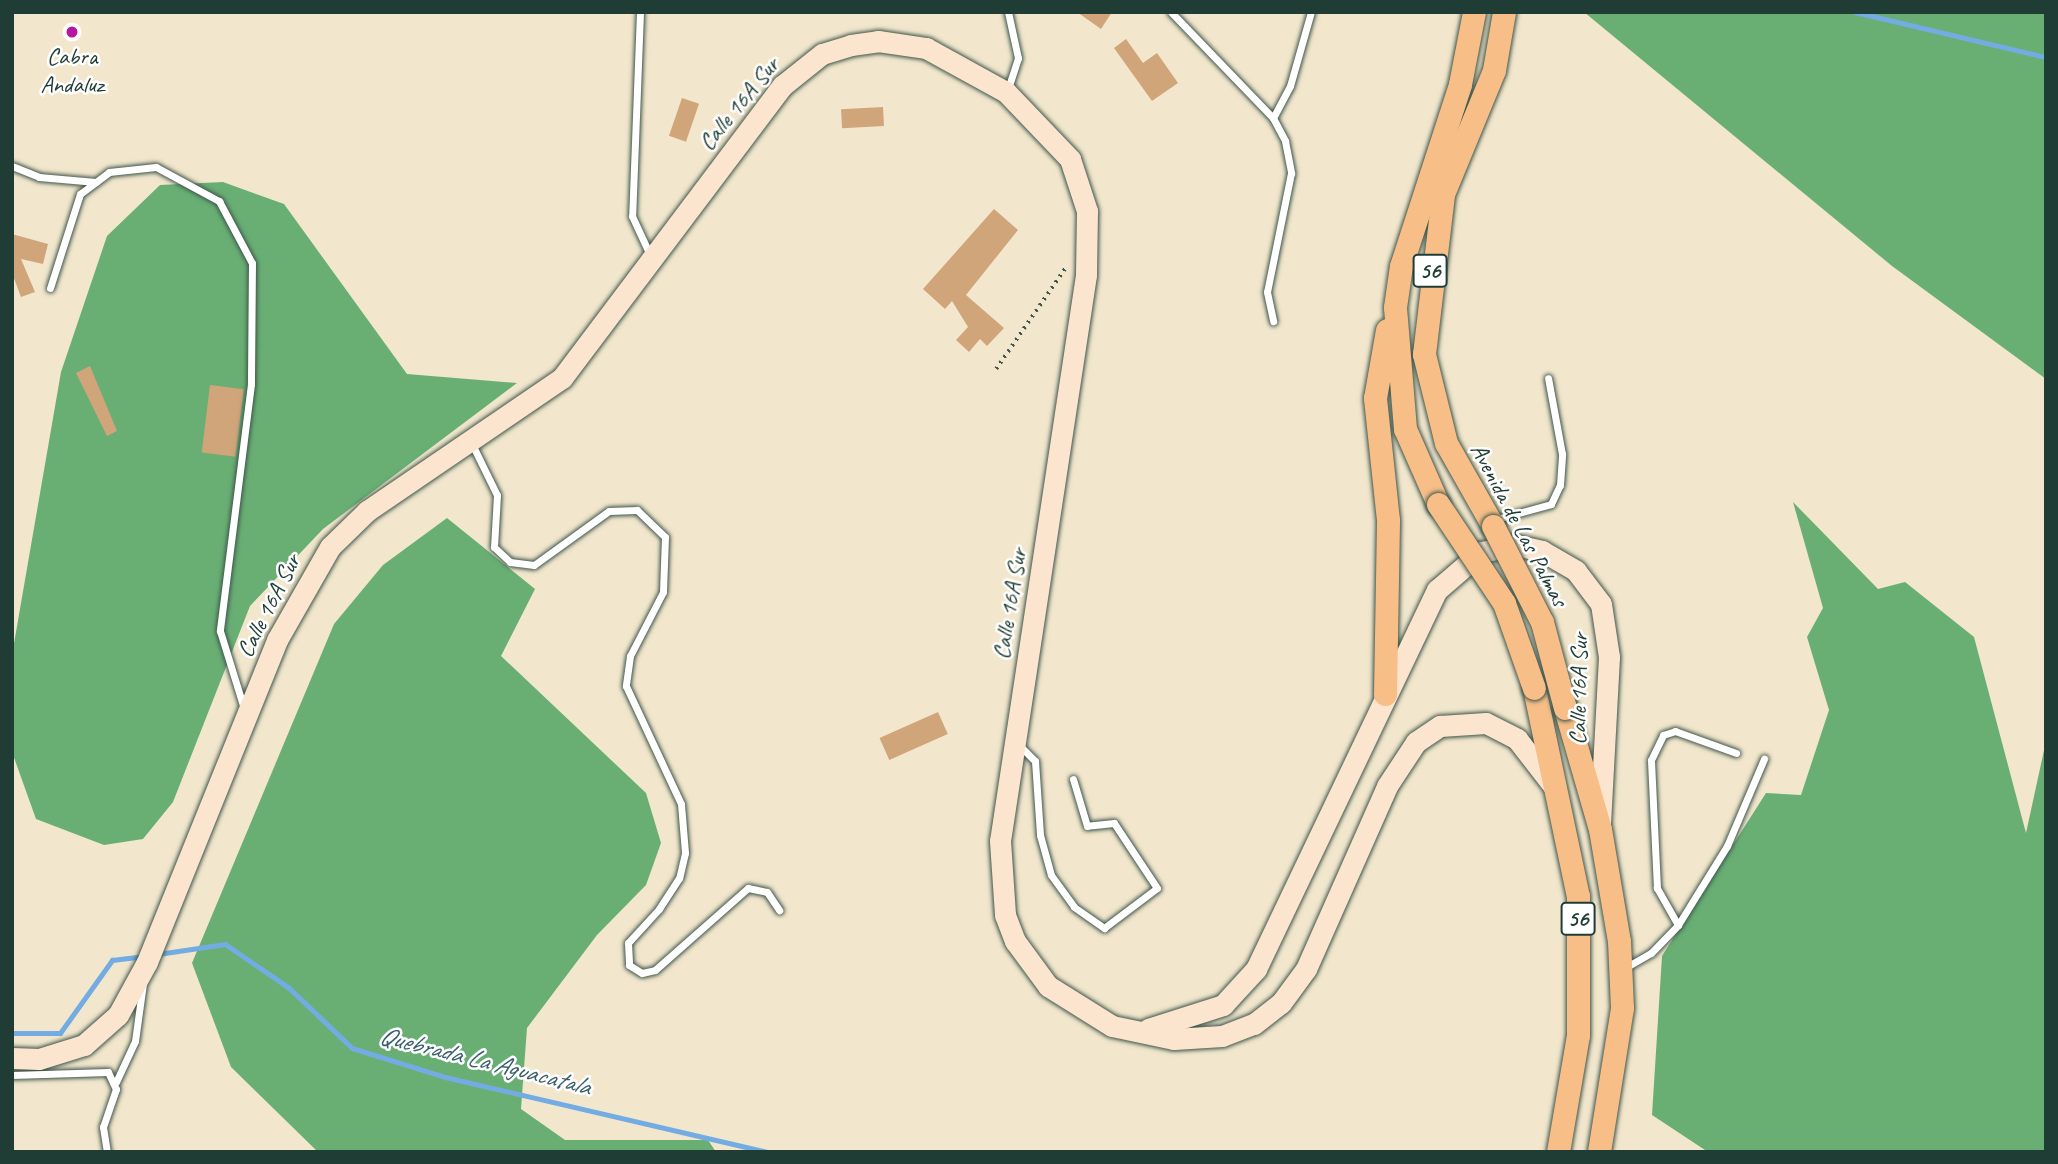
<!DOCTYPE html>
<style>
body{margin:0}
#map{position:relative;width:2058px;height:1164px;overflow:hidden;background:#f2e7cd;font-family:Caveat,sans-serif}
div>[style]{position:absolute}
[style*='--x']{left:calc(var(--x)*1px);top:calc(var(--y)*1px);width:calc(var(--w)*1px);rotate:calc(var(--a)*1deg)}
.forest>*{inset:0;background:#69af74}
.stream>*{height:5px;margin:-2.5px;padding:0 2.5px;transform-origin:2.5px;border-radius:2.5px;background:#73ace3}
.building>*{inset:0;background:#d1a57a;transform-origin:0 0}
.path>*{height:3.5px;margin-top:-1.75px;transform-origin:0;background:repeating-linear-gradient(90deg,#3f564b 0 2px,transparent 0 7px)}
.roads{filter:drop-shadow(0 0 2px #3f564b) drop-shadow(0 0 2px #3f564b)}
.lane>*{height:7px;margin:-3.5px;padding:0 3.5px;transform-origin:3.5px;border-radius:3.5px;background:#fff}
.secondary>*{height:21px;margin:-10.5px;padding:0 10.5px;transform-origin:10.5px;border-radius:10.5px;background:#fce5cf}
.primary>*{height:23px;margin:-11.5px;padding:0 11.5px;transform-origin:11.5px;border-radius:11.5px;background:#f7be87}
.bridges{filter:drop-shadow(0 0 2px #3f564b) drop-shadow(0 0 2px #3f564b)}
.primary-bridge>*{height:23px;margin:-11.5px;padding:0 11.5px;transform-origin:11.5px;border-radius:11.5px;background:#f7be87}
.dots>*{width:19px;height:19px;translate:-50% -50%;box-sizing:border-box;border:4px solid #fff;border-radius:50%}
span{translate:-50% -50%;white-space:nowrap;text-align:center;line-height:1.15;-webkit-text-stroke:5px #fff;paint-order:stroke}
.shield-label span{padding:2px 5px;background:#fff;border:2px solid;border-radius:5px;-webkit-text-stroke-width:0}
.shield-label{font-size:23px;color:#1f3d34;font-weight:700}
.poi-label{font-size:24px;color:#1f3d34}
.street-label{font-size:24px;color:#1f3d34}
.water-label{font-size:26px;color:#385e69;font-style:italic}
.frame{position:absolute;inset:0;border:14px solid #1f3d34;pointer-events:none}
</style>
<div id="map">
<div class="forest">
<div style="clip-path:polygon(1584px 12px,2046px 12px,2046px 379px,1892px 266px)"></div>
<div style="clip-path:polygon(223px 182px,284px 204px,407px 374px,517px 383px,323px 529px,250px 606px,173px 802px,143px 839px,104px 845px,36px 819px,12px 752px,12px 655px,61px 372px,107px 236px,160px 185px)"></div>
<div style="clip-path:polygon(1793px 502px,1878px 589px,1905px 582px,1974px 637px,2026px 833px,2046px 741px,2046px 1152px,1708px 1152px,1652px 1115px,1662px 956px,1766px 793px,1801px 795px,1829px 710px,1807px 637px,1823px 608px)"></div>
<div style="clip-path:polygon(447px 518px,535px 589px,501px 656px,646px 793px,661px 843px,646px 885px,597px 935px,527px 1028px,521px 1109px,565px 1140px,708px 1140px,716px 1152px,318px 1152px,231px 1067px,192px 963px,334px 624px,383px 565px)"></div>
</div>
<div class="stream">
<div style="--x:1855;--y:12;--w:196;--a:13.3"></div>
<div style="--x:158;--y:954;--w:68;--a:-8.5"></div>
<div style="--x:225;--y:944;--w:78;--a:34.5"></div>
<div style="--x:289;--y:988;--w:87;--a:43.6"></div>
<div style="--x:352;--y:1048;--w:97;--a:17.3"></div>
<div style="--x:445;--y:1077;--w:332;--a:13.1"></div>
<div style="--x:12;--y:1033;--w:48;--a:0"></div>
<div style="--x:60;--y:1033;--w:90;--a:-54.5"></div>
<div style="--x:112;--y:960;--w:33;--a:-7"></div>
</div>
<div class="building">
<div style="clip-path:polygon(1077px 12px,1112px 12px,1101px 29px)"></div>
<div style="clip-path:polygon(1126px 39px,1143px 63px,1157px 53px,1178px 83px,1152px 101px,1114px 48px)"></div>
<div style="left:682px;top:98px;width:18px;height:40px;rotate:19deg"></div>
<div style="left:883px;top:107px;width:19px;height:42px;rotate:87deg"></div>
<div style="clip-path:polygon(994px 209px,1018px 230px,966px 295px,1004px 328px,987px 346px,980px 339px,969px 352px,956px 340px,968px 327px,952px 301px,945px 309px,923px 289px)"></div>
<div style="clip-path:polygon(12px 234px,48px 244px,43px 264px,21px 259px,35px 292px,21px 297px,12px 273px)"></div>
<div style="clip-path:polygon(90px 366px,117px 431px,107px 436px,76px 373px)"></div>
<div style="left:210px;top:385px;width:34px;height:68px;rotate:7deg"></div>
<div style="left:938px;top:712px;width:24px;height:64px;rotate:66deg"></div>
</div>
<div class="path">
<div style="--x:996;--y:369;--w:124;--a:-55.5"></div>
</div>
<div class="roads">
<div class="lane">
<div style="--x:640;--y:12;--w:204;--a:92.2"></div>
<div style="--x:632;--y:216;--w:43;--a:65.2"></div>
<div style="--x:1008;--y:12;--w:47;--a:77.7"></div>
<div style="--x:1018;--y:58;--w:33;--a:108"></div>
<div style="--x:1171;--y:12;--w:147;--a:46.1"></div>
<div style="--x:1273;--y:118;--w:26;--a:62"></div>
<div style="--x:1285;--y:141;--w:33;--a:79"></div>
<div style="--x:1291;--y:173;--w:121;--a:101.4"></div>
<div style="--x:1267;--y:292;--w:30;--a:78"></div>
<div style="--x:1273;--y:118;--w:36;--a:-62"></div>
<div style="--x:1290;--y:86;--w:77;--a:-74.2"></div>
<div style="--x:12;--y:166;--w:29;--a:22"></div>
<div style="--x:39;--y:177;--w:57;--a:5"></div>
<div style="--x:50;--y:288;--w:99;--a:-72.3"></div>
<div style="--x:80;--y:194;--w:36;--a:-37"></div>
<div style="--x:109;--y:172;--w:47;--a:-6.1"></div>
<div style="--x:156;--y:167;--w:72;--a:28.4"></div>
<div style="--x:219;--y:201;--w:70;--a:62"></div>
<div style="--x:252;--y:263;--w:121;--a:90.5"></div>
<div style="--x:251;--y:384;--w:249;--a:97.2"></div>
<div style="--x:220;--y:631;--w:85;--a:72.8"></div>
<div style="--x:471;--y:442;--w:59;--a:63.9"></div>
<div style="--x:497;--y:495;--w:52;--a:93.3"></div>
<div style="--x:494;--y:547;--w:22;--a:43"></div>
<div style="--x:510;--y:562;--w:24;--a:7"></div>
<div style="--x:534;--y:565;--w:92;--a:-35.8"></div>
<div style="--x:609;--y:511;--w:28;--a:-2"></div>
<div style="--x:637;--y:510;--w:39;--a:44"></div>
<div style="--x:665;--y:537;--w:55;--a:92.1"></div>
<div style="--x:663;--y:592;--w:72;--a:117.3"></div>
<div style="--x:630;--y:656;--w:30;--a:98"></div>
<div style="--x:626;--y:686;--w:130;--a:65"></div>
<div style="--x:681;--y:804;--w:49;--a:85.3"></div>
<div style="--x:685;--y:853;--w:26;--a:103"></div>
<div style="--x:679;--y:878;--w:37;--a:123"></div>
<div style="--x:659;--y:909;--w:46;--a:132.4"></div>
<div style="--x:628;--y:943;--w:22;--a:87"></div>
<div style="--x:629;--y:965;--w:15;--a:32"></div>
<div style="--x:642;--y:973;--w:13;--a:-13"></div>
<div style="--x:655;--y:970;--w:124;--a:-41.4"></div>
<div style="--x:748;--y:888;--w:19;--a:12"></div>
<div style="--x:767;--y:892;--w:22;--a:56"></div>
<div style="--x:1493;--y:520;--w:60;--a:-15.4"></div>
<div style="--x:1551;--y:504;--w:21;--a:-65"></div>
<div style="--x:1560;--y:485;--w:31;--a:-86"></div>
<div style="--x:1562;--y:454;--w:77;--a:-100.4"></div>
<div style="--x:1018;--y:744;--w:24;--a:45"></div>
<div style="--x:1035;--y:761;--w:74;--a:86.1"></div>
<div style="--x:1040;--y:835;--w:41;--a:74.6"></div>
<div style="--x:1051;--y:875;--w:39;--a:54"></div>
<div style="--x:1074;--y:907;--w:37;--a:35"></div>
<div style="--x:1104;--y:928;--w:66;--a:-37"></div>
<div style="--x:1157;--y:888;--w:78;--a:-123.5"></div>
<div style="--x:1114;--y:823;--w:27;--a:174"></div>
<div style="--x:1087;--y:826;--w:49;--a:-106.6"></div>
<div style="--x:1678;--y:925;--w:43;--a:-119.6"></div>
<div style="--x:1657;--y:888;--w:128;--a:-92.7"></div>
<div style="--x:1651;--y:760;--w:28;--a:-64"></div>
<div style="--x:1663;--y:735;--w:13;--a:-18"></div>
<div style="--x:1675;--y:731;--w:65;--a:19.8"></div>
<div style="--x:1623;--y:969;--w:32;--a:-30"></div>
<div style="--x:1651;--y:953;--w:39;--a:-46"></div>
<div style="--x:1678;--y:925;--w:93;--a:-58.2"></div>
<div style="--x:1727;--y:846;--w:95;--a:-67"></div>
<div style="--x:12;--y:1075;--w:96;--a:-1.8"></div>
<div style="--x:108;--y:1072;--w:19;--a:65"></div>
<div style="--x:116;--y:1089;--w:40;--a:108.9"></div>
<div style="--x:103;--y:1127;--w:25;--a:81"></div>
<div style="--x:116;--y:1082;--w:45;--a:-65.1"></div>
<div style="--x:135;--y:1041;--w:59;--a:-82.1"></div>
</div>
<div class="secondary">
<div style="--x:1148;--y:1029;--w:79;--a:-17.7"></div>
<div style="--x:1223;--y:1005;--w:49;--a:-47.5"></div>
<div style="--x:1256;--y:969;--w:420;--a:-64.5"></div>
<div style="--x:1437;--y:590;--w:58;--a:-40.8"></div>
<div style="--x:1481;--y:552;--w:36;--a:-11"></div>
<div style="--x:1516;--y:545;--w:27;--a:13"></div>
<div style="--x:1542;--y:551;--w:39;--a:30"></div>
<div style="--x:1576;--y:571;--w:41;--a:52.9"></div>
<div style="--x:1601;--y:604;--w:54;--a:81.4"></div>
<div style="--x:1609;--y:657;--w:167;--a:93.1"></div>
<div style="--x:12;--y:1058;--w:27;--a:2"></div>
<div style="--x:39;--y:1059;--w:47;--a:-17.3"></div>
<div style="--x:84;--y:1045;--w:45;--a:-41.4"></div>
<div style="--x:118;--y:1015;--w:60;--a:-61.3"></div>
<div style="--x:147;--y:962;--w:347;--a:-68"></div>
<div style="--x:277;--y:640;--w:107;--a:-60.3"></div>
<div style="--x:330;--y:547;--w:52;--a:-44.2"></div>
<div style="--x:367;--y:511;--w:236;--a:-34.3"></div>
<div style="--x:562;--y:378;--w:366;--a:-53"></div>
<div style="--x:782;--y:86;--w:51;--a:-38.7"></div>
<div style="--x:822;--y:54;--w:30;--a:-17"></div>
<div style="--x:851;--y:45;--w:27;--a:-8"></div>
<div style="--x:878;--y:41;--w:49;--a:8.3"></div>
<div style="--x:926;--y:48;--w:91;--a:28.8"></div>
<div style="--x:1006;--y:92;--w:93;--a:46.3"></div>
<div style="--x:1070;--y:159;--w:55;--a:71.9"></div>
<div style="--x:1087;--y:211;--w:64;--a:90.9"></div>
<div style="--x:1086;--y:275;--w:572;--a:98.64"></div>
<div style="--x:1000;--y:841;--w:74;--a:86.1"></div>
<div style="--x:1005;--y:915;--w:28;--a:69"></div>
<div style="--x:1015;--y:941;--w:56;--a:53.7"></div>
<div style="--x:1048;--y:986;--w:75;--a:32"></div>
<div style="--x:1112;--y:1026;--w:63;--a:11.8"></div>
<div style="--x:1174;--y:1039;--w:48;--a:-3.6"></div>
<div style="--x:1222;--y:1036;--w:34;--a:-21"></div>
<div style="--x:1254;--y:1024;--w:34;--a:-38"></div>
<div style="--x:1281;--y:1003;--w:42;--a:-53.7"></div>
<div style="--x:1306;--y:969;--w:200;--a:-66.1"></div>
<div style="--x:1387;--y:786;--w:53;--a:-56.6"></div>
<div style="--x:1416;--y:742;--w:29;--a:-34"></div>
<div style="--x:1440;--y:726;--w:46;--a:-3.7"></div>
<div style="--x:1486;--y:723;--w:35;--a:27"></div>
<div style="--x:1517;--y:739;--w:62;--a:52.2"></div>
</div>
<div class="primary">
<div style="--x:1438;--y:504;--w:82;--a:-113.7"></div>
<div style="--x:1405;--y:429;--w:122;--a:-94.7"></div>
<div style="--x:1395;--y:307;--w:41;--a:-81.7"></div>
<div style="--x:1401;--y:266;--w:191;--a:-72"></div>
<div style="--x:1460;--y:84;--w:73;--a:-79"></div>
<div style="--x:1493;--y:526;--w:95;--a:-119.5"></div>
<div style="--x:1446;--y:443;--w:92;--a:-103.9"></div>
<div style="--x:1424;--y:354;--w:161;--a:-83.2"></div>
<div style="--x:1443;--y:194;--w:134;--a:-67.6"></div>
<div style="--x:1494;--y:70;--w:59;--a:-80.2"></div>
<div style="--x:1534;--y:688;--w:213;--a:78.1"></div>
<div style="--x:1578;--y:896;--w:139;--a:90"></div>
<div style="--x:1578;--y:1035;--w:119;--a:99.7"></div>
<div style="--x:1385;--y:694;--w:174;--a:-89"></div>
<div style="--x:1388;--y:520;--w:123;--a:-96.1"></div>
<div style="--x:1375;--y:398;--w:69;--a:-80"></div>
<div style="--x:1565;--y:708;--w:126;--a:73.9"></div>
<div style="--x:1600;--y:829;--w:114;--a:80.4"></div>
<div style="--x:1619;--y:941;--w:67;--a:87.4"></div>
<div style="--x:1622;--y:1008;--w:146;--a:99.1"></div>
</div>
</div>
<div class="bridges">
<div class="primary-bridge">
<div style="--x:1438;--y:504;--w:119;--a:56.3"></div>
<div style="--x:1504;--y:603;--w:90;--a:70.6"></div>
<div style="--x:1493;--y:526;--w:108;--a:63"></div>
<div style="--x:1542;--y:622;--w:89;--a:75"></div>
</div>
</div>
<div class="dots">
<div style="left:72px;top:32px;background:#b5179e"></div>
</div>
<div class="shield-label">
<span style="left:1430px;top:271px">56</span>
<span style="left:1578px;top:919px">56</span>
</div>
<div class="poi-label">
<span style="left:72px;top:71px">Cabra<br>Andaluz</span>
</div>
<div class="street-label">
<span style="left:739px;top:104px;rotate:-51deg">Calle 16A Sur</span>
<span style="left:1519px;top:525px;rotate:62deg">Avenida de Las Palmas</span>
<span style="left:1010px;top:604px;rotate:-81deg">Calle 16A Sur</span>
<span style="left:269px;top:606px;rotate:-63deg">Calle 16A Sur</span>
<span style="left:1579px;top:689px;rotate:-89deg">Calle 16A Sur</span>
</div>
<div class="water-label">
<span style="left:485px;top:1061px;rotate:14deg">Quebrada La Aguacatala</span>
</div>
<div class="frame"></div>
</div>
